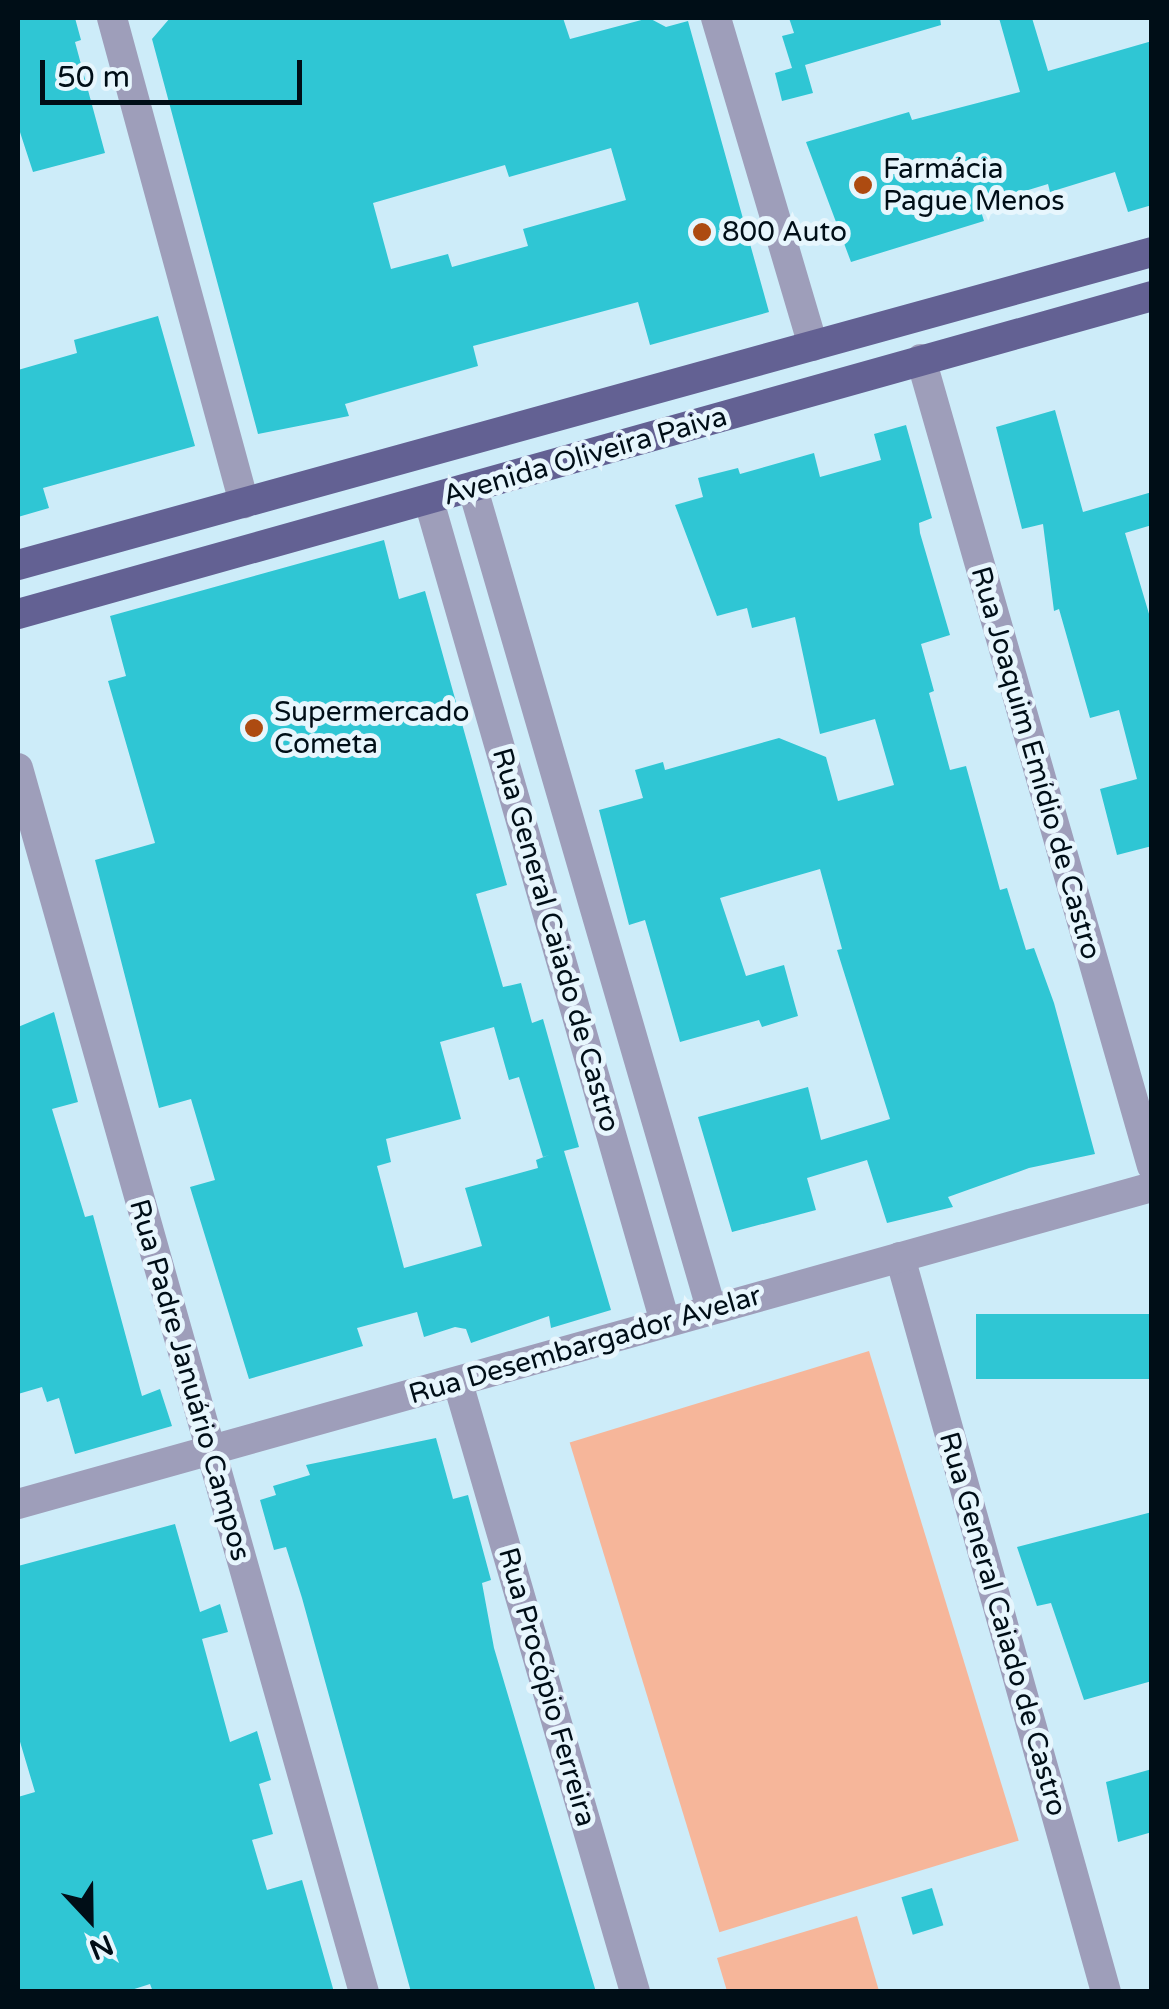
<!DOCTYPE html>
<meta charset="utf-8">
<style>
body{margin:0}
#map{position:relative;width:1169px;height:2009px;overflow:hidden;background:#cdecf9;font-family:"Varela Round",sans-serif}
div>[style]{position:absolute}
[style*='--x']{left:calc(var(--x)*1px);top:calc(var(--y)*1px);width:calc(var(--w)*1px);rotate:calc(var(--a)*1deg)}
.green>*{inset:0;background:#f6b69a;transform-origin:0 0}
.building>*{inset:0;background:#2fc6d4;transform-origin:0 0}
.minor>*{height:30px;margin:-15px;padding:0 15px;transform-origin:15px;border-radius:15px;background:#9e9eba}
.major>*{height:30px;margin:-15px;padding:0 15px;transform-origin:15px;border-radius:15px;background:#636193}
.dots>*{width:28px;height:28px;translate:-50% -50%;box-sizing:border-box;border:5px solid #e7f6fd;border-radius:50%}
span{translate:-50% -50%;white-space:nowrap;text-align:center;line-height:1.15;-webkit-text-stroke:10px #e7f6fd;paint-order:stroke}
.poi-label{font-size:28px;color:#000e17}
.left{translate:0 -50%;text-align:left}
.street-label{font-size:28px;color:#000e17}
.frame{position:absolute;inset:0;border:20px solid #000e17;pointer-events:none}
.north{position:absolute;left:40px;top:1869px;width:100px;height:100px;-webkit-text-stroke:8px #e7f6fd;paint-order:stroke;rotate:158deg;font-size:28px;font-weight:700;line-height:40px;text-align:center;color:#000e17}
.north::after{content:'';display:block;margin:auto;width:35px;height:45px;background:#000e17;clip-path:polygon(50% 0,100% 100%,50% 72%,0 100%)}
.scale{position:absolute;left:40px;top:60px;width:262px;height:45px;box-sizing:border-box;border:5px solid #000e17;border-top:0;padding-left:12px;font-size:30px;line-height:35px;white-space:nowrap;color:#000e17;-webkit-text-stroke:8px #e7f6fd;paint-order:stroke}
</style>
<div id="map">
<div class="green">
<div style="left:869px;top:1351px;width:512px;height:313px;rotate:73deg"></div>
<div style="clip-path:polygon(857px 1916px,879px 1991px,727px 1991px,717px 1958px)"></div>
</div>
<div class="building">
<div style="clip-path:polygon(18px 18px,75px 18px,81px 40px,75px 42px,105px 153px,33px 172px,18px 126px)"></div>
<div style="clip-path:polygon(evenodd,170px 18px,563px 18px,570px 39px,649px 18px,666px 27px,688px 21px,769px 312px,650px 345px,638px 302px,473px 346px,478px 366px,345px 404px,349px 416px,258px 434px,152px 39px,170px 18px,611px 148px,626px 200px,523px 229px,528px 246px,452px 267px,448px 254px,391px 269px,373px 203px,505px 165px,509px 177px,611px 148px)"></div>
<div style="clip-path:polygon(789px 18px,940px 18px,941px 25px,805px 65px,813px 93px,782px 101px,775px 73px,792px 68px,782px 36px,794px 33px)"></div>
<div style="clip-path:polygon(999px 18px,1032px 18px,1048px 71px,1152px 41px,1152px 205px,1128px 212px,1115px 172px,1050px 192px,1048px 184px,979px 205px,984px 221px,851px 262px,806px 142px,909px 112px,912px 120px,1020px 92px)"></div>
<div style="clip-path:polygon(158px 316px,195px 446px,43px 488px,49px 508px,18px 517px,18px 370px,77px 353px,74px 340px)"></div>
<div style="clip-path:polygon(1055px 410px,1083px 512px,1152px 492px,1152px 525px,1125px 533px,1152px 624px,1152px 846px,1117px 855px,1100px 789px,1137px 779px,1119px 710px,1090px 718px,1059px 609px,1054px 611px,1043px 524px,1022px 529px,996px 427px)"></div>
<div style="clip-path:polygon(906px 425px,932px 518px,919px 523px,920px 533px,950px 635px,921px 644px,934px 691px,929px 693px,950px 770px,966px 766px,1000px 890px,1007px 888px,1026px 950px,1034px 948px,1054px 1003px,1095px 1154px,1029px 1168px,948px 1197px,953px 1207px,887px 1223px,867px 1160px,807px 1178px,816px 1210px,732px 1232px,698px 1117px,808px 1087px,821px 1140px,890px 1119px,837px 950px,842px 949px,820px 869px,720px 898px,746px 976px,784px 965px,798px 1016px,762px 1027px,759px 1020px,680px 1042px,645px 920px,629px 925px,599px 810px,643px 798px,635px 770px,663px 762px,665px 770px,779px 738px,826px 757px,838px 801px,894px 785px,875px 719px,820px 734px,795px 617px,752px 628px,747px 608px,717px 616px,675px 505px,703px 497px,698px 478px,738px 468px,740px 474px,814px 453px,820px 477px,881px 460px,874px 434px)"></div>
<div style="clip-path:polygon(evenodd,384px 540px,399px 599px,425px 591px,507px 885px,476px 894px,503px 987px,521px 983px,532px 1023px,543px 1019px,579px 1147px,564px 1151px,611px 1310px,551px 1328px,549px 1316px,471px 1343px,466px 1329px,455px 1327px,424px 1337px,417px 1312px,357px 1328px,363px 1346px,249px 1379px,190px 1187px,215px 1180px,191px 1099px,159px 1108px,95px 860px,155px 843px,108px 681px,126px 676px,110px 616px,384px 540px,494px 1027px,509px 1080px,519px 1077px,543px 1157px,549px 1155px,536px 1160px,538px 1168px,465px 1188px,482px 1246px,404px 1268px,377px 1166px,391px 1162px,386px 1139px,461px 1119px,440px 1042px,494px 1027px)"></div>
<div style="clip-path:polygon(54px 1012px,78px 1102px,52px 1109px,85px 1217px,93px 1215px,142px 1396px,160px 1389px,172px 1426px,75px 1454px,59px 1398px,47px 1402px,42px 1387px,18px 1394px,18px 1027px)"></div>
<div style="left:1152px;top:1314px;width:65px;height:176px;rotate:90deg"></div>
<div style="clip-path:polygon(436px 1438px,453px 1499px,468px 1495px,491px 1580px,482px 1583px,494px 1648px,596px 1992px,411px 1992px,302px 1598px,286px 1547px,274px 1550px,260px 1500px,276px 1495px,273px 1486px,310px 1475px,306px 1465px)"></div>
<div style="clip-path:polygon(1152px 1512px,1152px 1681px,1084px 1700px,1051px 1603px,1037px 1606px,1017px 1547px)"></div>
<div style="clip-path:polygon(175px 1524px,200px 1612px,220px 1604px,228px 1632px,202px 1639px,230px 1742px,257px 1731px,271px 1780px,259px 1784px,273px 1834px,252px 1840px,267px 1890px,302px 1880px,334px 1992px,153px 1992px,150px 1984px,125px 1992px,18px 1992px,18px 1797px,35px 1792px,18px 1735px,18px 1566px)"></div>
<div style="clip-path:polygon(1152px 1769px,1152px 1832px,1118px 1842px,1106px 1782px)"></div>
<div style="left:932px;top:1888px;width:39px;height:32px;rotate:73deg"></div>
</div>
<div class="minor">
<div style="--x:112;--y:18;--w:503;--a:74.77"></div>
<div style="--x:716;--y:18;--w:342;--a:73.5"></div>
<div style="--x:921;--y:359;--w:839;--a:74.03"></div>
<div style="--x:473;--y:489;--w:853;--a:73.8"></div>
<div style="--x:429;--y:501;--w:854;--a:73.96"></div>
<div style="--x:18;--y:768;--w:1272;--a:74.22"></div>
<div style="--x:900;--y:1257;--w:763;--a:74.34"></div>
<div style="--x:458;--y:1383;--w:634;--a:73.79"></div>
<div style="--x:18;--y:1504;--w:1177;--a:-15.62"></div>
</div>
<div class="major">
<div style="--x:18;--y:565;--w:1176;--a:-15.43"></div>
<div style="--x:18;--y:614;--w:1178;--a:-15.66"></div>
</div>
<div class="dots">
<div style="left:863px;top:185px;background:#ad4b11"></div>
<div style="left:702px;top:232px;background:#ad4b11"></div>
<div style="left:254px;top:728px;background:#ad4b11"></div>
</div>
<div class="poi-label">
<span class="left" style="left:883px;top:185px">Farmácia<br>Pague Menos</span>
<span class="left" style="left:722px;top:232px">800 Auto</span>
<span class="left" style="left:274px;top:728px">Supermercado<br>Cometa</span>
</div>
<div class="street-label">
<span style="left:585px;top:456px;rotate:-16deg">Avenida Oliveira Paiva</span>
<span style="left:1036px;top:763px;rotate:74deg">Rua Joaquim Emídio de Castro</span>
<span style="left:556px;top:940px;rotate:74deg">Rua General Caiado de Castro</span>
<span style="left:585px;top:1345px;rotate:-16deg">Rua Desembargador Avelar</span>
<span style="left:190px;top:1380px;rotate:74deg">Rua Padre Januário Campos</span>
<span style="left:1003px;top:1624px;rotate:74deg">Rua General Caiado de Castro</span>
<span style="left:547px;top:1687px;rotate:74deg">Rua Procópio Ferreira</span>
</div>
<div class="frame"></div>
<div class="north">N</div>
<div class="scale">50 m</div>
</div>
